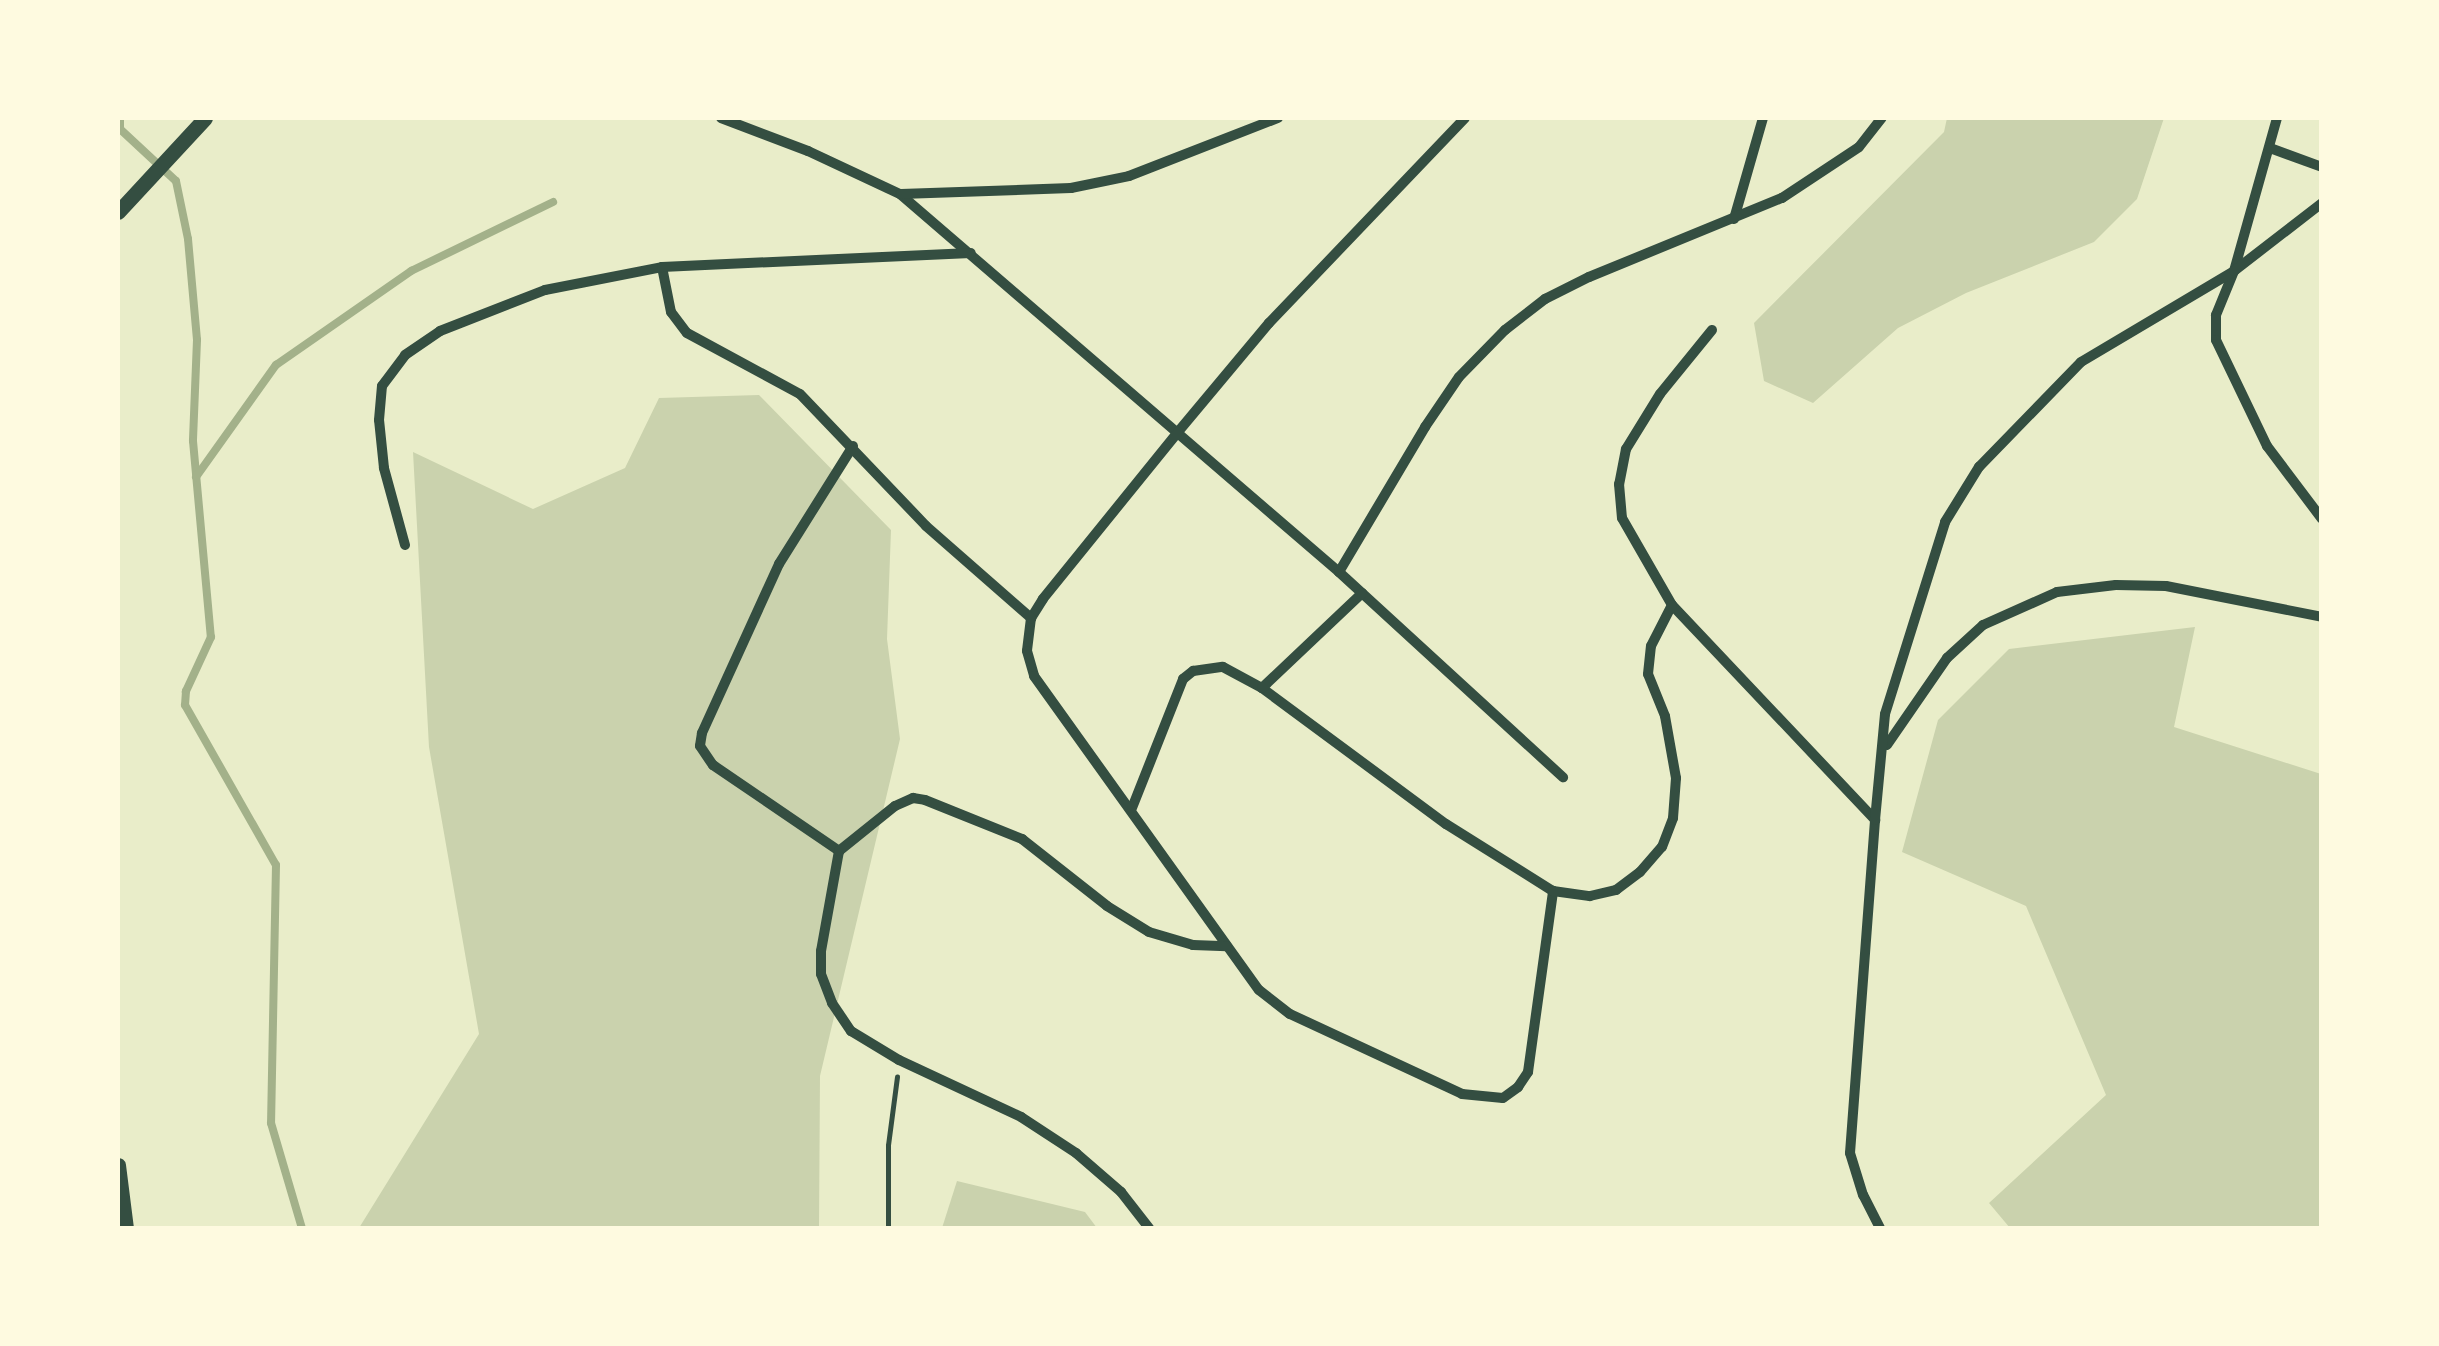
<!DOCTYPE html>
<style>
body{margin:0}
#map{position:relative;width:2439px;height:1346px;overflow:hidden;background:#e9edc9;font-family:"Sofia Sans Condensed",sans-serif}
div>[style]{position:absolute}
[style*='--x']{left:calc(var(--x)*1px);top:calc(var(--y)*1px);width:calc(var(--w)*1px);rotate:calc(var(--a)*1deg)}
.green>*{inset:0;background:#cad2ad}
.stream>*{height:8px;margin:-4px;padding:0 4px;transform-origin:4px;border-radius:4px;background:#a3b18a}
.path>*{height:5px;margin:-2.5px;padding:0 2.5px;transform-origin:2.5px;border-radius:2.5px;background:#344e41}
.minor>*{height:10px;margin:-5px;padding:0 5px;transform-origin:5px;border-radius:5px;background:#344e41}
.tertiary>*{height:15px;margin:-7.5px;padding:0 7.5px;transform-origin:7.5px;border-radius:7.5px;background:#344e41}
span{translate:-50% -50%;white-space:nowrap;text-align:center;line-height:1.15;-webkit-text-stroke:10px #fefae0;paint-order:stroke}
.frame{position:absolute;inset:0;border:120px solid #fefae0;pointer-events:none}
</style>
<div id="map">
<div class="green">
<div style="clip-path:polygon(1947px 118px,2164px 118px,2137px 199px,2094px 242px,1966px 293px,1898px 328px,1813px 403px,1764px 381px,1754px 323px,1944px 132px)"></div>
<div style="clip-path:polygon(759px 395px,891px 530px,887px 639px,900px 739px,820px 1076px,819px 1228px,359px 1228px,479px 1034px,429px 747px,413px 452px,533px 509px,625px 468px,659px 398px)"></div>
<div style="clip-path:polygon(2195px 627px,2174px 727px,2321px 774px,2321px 1228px,2010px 1228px,1989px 1203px,2106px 1095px,2026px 906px,1902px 852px,1938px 720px,2009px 649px)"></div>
<div style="clip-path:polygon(957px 1181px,1085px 1212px,1097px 1228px,942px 1228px)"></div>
</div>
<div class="stream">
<div style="--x:120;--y:118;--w:11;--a:90"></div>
<div style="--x:120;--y:129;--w:76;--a:42.9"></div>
<div style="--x:176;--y:181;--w:59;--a:78.3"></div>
<div style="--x:188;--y:239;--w:101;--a:84.9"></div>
<div style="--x:197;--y:340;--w:101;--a:92.3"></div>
<div style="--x:193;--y:441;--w:197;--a:84.8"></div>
<div style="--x:211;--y:637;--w:60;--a:114.8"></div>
<div style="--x:186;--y:691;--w:14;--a:94"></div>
<div style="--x:185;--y:705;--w:184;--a:60.4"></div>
<div style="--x:276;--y:865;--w:258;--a:91.1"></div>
<div style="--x:271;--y:1123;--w:109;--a:73.6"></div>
<div style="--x:196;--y:477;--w:138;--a:-54.5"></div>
<div style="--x:276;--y:365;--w:165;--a:-34.8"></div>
<div style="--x:411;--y:271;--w:158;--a:-25.9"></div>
</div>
<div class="path">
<div style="--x:888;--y:1228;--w:83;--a:-90"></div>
<div style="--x:888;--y:1145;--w:69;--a:-82.5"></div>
</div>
<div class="minor">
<div style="--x:721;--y:118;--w:93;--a:20.8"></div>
<div style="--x:808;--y:151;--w:102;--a:25.1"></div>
<div style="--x:900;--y:194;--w:579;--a:40.73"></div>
<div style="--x:1339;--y:572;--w:304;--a:42.5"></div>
<div style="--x:1465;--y:118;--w:284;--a:133.7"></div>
<div style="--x:1269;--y:323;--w:142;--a:129.9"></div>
<div style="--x:1178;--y:432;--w:215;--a:129"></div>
<div style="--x:1043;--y:599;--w:22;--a:122"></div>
<div style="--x:1031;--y:618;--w:33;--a:97"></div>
<div style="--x:1027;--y:651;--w:26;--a:74"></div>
<div style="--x:1034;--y:676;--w:386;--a:54.4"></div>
<div style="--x:1259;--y:990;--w:39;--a:38"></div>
<div style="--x:1290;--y:1014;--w:190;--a:24.9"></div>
<div style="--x:1462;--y:1094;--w:41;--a:5.6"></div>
<div style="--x:1503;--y:1098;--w:19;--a:-36"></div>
<div style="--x:1518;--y:1087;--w:18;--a:-56"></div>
<div style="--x:1528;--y:1072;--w:183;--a:-82.1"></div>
<div style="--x:2277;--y:118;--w:159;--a:105.7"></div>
<div style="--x:2234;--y:271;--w:48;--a:112.2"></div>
<div style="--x:2216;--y:315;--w:25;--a:90"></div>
<div style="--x:2216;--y:340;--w:118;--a:64.3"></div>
<div style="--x:2267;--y:446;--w:91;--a:53"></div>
<div style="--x:2270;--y:148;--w:55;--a:20.1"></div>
<div style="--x:901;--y:194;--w:170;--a:-2"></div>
<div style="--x:1071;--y:188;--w:59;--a:-11.7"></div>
<div style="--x:1129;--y:176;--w:160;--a:-21.3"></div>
<div style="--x:1734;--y:219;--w:105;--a:-74"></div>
<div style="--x:662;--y:267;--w:46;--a:78.7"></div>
<div style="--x:671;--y:312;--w:26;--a:53"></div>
<div style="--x:687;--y:333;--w:128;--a:28.4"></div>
<div style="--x:800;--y:394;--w:182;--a:46.3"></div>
<div style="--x:926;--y:526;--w:140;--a:41.2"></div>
<div style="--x:1712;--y:330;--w:82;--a:129.1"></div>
<div style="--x:1660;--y:394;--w:65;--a:121.7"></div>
<div style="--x:1626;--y:449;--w:36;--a:101"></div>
<div style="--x:1619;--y:484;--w:34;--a:85"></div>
<div style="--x:1622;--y:518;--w:100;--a:60.1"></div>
<div style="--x:1672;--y:605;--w:296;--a:46.6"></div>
<div style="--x:853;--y:446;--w:139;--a:122.1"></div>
<div style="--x:779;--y:564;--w:186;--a:114.5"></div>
<div style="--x:702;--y:733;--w:13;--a:99"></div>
<div style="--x:700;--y:746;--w:23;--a:56"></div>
<div style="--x:713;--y:765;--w:153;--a:34.3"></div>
<div style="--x:839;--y:851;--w:102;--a:100.2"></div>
<div style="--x:821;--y:951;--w:23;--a:90"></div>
<div style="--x:821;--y:974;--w:31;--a:69"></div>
<div style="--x:832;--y:1003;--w:34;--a:56"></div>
<div style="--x:851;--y:1031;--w:56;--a:31.1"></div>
<div style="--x:899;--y:1060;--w:135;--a:25"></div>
<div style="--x:1021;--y:1117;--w:66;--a:33.2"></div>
<div style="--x:1076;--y:1153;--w:60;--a:40.9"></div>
<div style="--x:1121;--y:1192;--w:46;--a:52.1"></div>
<div style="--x:405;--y:545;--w:80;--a:-105.3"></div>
<div style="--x:384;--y:468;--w:48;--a:-95.9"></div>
<div style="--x:379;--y:420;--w:34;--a:-85"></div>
<div style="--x:382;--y:386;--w:39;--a:-53"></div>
<div style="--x:405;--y:355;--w:42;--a:-34.4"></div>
<div style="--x:440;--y:331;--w:113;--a:-21.3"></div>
<div style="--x:545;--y:290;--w:119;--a:-11.1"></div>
<div style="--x:662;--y:267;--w:309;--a:-2.6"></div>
<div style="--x:1339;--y:572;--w:169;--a:-59.3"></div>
<div style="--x:1425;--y:427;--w:60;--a:-55.8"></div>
<div style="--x:1459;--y:377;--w:66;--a:-45.6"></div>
<div style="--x:1505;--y:330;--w:51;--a:-37.8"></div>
<div style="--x:1545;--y:299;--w:49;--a:-26.6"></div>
<div style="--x:1589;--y:277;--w:209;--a:-22.3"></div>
<div style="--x:1782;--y:198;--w:92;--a:-33.5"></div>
<div style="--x:1859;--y:147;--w:37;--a:-52"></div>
<div style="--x:1262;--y:688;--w:229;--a:36.5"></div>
<div style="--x:1446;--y:824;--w:126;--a:32.1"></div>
<div style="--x:1553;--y:891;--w:37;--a:8"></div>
<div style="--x:1590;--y:896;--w:27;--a:-13"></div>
<div style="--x:1616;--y:890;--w:30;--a:-37"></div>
<div style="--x:1640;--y:872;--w:33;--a:-49"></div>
<div style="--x:1662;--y:847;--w:31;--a:-69"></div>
<div style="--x:1673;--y:818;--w:40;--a:-85.7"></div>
<div style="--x:1676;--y:778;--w:63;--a:-100.1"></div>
<div style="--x:1665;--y:716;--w:45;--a:-112"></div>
<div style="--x:1648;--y:674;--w:28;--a:-84"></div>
<div style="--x:1651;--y:646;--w:46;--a:-62.9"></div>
<div style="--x:1887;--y:745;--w:106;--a:-55.4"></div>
<div style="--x:1947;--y:658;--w:49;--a:-42.5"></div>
<div style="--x:1983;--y:625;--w:81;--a:-24"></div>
<div style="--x:2057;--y:592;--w:59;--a:-6.8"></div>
<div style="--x:2116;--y:585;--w:50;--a:1.1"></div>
<div style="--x:2166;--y:586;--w:159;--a:11.2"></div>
<div style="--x:1132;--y:808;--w:139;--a:-68.4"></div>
<div style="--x:1183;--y:679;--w:13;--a:-39"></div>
<div style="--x:1193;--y:671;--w:30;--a:-8"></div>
<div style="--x:1223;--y:667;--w:44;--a:28.3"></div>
<div style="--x:1262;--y:688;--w:138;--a:-43.5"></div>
<div style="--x:839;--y:851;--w:72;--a:-38.8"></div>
<div style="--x:895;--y:806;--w:20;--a:-24"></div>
<div style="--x:913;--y:798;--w:12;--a:9"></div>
<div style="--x:925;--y:800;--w:105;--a:21.9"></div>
<div style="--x:1022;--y:839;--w:108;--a:38.2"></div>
<div style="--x:1107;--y:906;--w:49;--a:31.8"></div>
<div style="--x:1149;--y:932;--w:46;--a:16.5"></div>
<div style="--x:1193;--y:945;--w:34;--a:2"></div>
<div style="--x:1880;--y:1228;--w:37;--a:-117"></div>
<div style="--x:1863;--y:1195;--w:44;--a:-107.2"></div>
<div style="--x:1850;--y:1153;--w:334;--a:-85.7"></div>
<div style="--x:1875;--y:820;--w:106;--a:-84.6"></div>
<div style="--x:1885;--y:714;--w:201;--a:-72.6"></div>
<div style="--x:1945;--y:522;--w:65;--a:-58.3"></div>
<div style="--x:1979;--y:467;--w:146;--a:-45.8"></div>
<div style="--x:2081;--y:362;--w:178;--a:-30.7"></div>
<div style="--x:2234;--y:271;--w:111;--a:-37.7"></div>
</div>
<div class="tertiary">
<div style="--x:118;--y:212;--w:128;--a:-47.2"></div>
<div style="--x:118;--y:1165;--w:64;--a:82.8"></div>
</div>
<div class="frame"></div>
</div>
